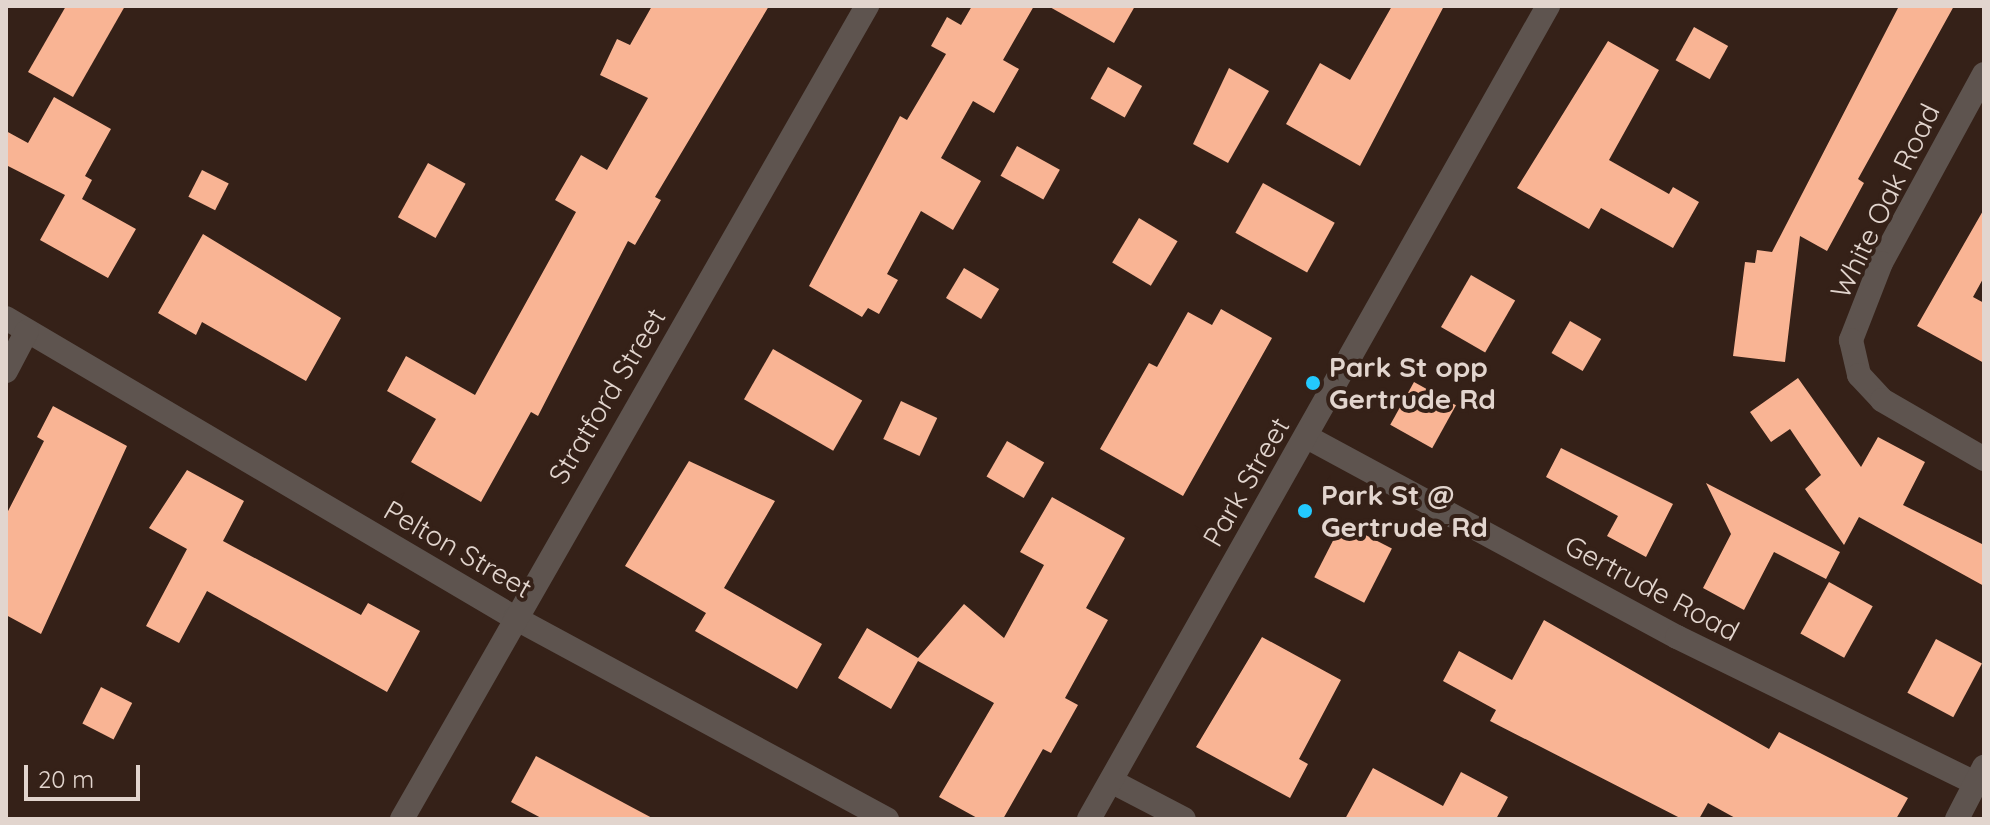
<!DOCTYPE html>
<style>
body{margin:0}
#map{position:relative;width:1990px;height:825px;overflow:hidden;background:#352118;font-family:Quicksand,sans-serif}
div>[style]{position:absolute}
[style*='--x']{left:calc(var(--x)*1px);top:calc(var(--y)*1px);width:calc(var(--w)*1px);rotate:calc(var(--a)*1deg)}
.building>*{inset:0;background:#f9b494;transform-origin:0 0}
.street>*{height:24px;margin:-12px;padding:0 12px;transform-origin:12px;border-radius:12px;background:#5e544f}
.dots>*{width:22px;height:22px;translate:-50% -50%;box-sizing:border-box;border:4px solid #352118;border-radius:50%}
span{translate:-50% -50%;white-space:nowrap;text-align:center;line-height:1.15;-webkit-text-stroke:8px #352118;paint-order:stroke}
.street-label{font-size:28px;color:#e2d5ce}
.poi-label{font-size:28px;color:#e2d5ce;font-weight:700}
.left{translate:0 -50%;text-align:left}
.frame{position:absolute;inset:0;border:8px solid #e2d5ce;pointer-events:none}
.scale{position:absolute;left:24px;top:765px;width:116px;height:36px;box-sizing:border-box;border:4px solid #e2d5ce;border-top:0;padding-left:10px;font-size:24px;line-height:28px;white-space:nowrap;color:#e2d5ce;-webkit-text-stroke:6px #352118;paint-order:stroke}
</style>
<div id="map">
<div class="building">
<div style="clip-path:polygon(66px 6px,125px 6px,73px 97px,28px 72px)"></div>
<div style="clip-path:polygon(652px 6px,769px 6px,655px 197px,661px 200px,635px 245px,628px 241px,538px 416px,531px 412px,481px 502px,411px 462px,436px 419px,387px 391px,406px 356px,475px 395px,576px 212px,555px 200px,581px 155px,607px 170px,648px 98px,600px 75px,617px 39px,630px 45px)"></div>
<div style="clip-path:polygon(972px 6px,1034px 6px,1003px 60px,1019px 69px,994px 113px,973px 101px,941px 158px,981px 181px,953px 230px,921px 211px,887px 274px,898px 280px,879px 314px,868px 308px,862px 317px,809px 286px,900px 116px,907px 120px,946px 54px,931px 46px,947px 17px,961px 25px)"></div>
<div style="clip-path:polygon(1048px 6px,1135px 6px,1114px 43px)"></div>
<div style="clip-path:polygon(1392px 6px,1444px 6px,1360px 166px,1286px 124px,1320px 63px,1350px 80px)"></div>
<div style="clip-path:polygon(1899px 6px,1954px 6px,1858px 179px,1864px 183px,1827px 251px,1800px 236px,1785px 362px,1733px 356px,1745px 262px,1755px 263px,1757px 250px,1772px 252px)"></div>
<div style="left:1694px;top:27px;width:39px;height:38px;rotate:29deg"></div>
<div style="clip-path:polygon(1608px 41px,1659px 70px,1609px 160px,1669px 194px,1673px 187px,1699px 202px,1673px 248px,1601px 208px,1589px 229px,1517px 188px)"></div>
<div style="left:1108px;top:67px;width:39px;height:36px;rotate:29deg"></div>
<div style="clip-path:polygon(1229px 68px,1269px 91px,1228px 163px,1193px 144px)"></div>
<div style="clip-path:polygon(54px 97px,111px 129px,85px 176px,92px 180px,82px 199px,136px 229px,108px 278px,40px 240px,65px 195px,6px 165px,6px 131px,28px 143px)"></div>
<div style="left:1017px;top:146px;width:49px;height:34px;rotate:29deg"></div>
<div style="left:428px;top:163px;width:43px;height:62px;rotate:29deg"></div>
<div style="left:202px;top:170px;width:30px;height:30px;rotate:27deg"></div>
<div style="left:1263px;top:183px;width:82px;height:57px;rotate:29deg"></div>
<div style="clip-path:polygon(1984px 209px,1984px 277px,1973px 297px,1984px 303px,1984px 363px,1917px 326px)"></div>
<div style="left:1139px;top:218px;width:45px;height:52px;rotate:31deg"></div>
<div style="clip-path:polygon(203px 234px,341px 318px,306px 381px,202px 322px,196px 335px,158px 313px)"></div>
<div style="left:964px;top:268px;width:41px;height:35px;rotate:31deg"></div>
<div style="left:1471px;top:275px;width:51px;height:60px;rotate:30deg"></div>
<div style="clip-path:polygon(1221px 309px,1272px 338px,1183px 496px,1100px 449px,1149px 363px,1157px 367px,1188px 312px,1212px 325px)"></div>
<div style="left:1570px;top:321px;width:36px;height:37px;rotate:30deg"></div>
<div style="left:773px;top:349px;width:103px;height:58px;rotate:30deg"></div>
<div style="clip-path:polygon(1798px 378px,1861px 467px,1878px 437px,1925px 462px,1903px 505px,1984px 545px,1984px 586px,1859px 517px,1844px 545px,1805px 489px,1821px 475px,1790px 429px,1771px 442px,1750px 412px)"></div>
<div style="left:1414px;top:382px;width:48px;height:49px;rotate:29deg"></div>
<div style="left:901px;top:401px;width:40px;height:42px;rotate:25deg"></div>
<div style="clip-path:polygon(53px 406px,127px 446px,41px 634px,6px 615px,6px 515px,44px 441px,37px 437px)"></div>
<div style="left:1007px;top:441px;width:43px;height:41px;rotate:30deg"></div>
<div style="clip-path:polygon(1561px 448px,1673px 504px,1646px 557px,1607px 536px,1618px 516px,1546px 477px)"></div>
<div style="clip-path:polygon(689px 461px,775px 501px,724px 588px,822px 644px,797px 689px,695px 631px,706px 613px,625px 566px)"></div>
<div style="clip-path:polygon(187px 470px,244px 501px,223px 541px,361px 615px,368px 603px,420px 631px,387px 692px,207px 591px,179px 643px,146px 626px,187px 549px,149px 528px)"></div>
<div style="clip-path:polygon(1706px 483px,1840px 552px,1826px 579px,1774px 552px,1744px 610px,1703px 588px,1731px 534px)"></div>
<div style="clip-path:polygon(1052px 497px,1125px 538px,1086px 608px,1108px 620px,1065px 698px,1078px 705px,1051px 753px,1043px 749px,1003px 819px,979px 819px,939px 797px,994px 703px,918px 661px,891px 709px,838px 678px,867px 628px,918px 658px,964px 604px,1004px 638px,1044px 565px,1020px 552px)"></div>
<div style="left:1342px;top:523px;width:56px;height:61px;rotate:27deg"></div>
<div style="left:1829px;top:582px;width:50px;height:59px;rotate:29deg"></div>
<div style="clip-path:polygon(1544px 620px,1769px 749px,1779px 732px,1908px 798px,1896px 819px,1737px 819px,1708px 803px,1699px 819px,1682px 819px,1490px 721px,1496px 710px,1443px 681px,1459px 651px,1512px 680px)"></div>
<div style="clip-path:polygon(1262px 637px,1341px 680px,1299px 759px,1308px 764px,1290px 798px,1196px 747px)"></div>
<div style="left:1936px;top:639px;width:52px;height:61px;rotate:28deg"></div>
<div style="left:101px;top:687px;width:35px;height:41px;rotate:27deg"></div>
<div style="clip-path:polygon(536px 756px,654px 819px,543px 819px,511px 802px)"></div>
<div style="clip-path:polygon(1373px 768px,1443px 806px,1461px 772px,1508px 797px,1496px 819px,1345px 819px)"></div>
</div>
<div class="street">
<div style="--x:1984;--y:74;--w:215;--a:118.6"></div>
<div style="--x:1881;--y:263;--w:83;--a:111.3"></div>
<div style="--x:1851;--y:340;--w:36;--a:77"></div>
<div style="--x:1859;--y:375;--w:34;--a:47"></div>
<div style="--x:1882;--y:400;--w:118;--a:30"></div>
<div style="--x:6;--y:318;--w:591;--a:30.51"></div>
<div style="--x:515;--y:618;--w:423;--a:28.4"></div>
<div style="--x:6;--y:371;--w:45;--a:-62.3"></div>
<div style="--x:1307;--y:437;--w:421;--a:28.4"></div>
<div style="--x:1677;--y:637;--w:332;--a:26.1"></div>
<div style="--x:1111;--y:781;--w:82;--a:27.5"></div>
<div style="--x:402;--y:819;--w:937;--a:-60.23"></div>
<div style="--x:1089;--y:819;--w:934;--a:-60.55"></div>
<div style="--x:1957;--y:819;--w:59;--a:-62.6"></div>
</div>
<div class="dots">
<div style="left:1313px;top:383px;background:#23c9fe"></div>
<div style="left:1305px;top:511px;background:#23c9fe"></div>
</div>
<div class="street-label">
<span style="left:1885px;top:201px;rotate:-64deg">White Oak Road</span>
<span style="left:607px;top:396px;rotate:-59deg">Stratford Street</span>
<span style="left:1246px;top:482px;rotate:-60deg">Park Street</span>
<span style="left:458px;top:549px;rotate:30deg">Pelton Street</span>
<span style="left:1652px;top:588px;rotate:28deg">Gertrude Road</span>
</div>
<div class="poi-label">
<span class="left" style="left:1329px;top:383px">Park St opp<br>Gertrude Rd</span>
<span class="left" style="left:1321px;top:511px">Park St @<br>Gertrude Rd</span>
</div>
<div class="frame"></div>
<div class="scale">20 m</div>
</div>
